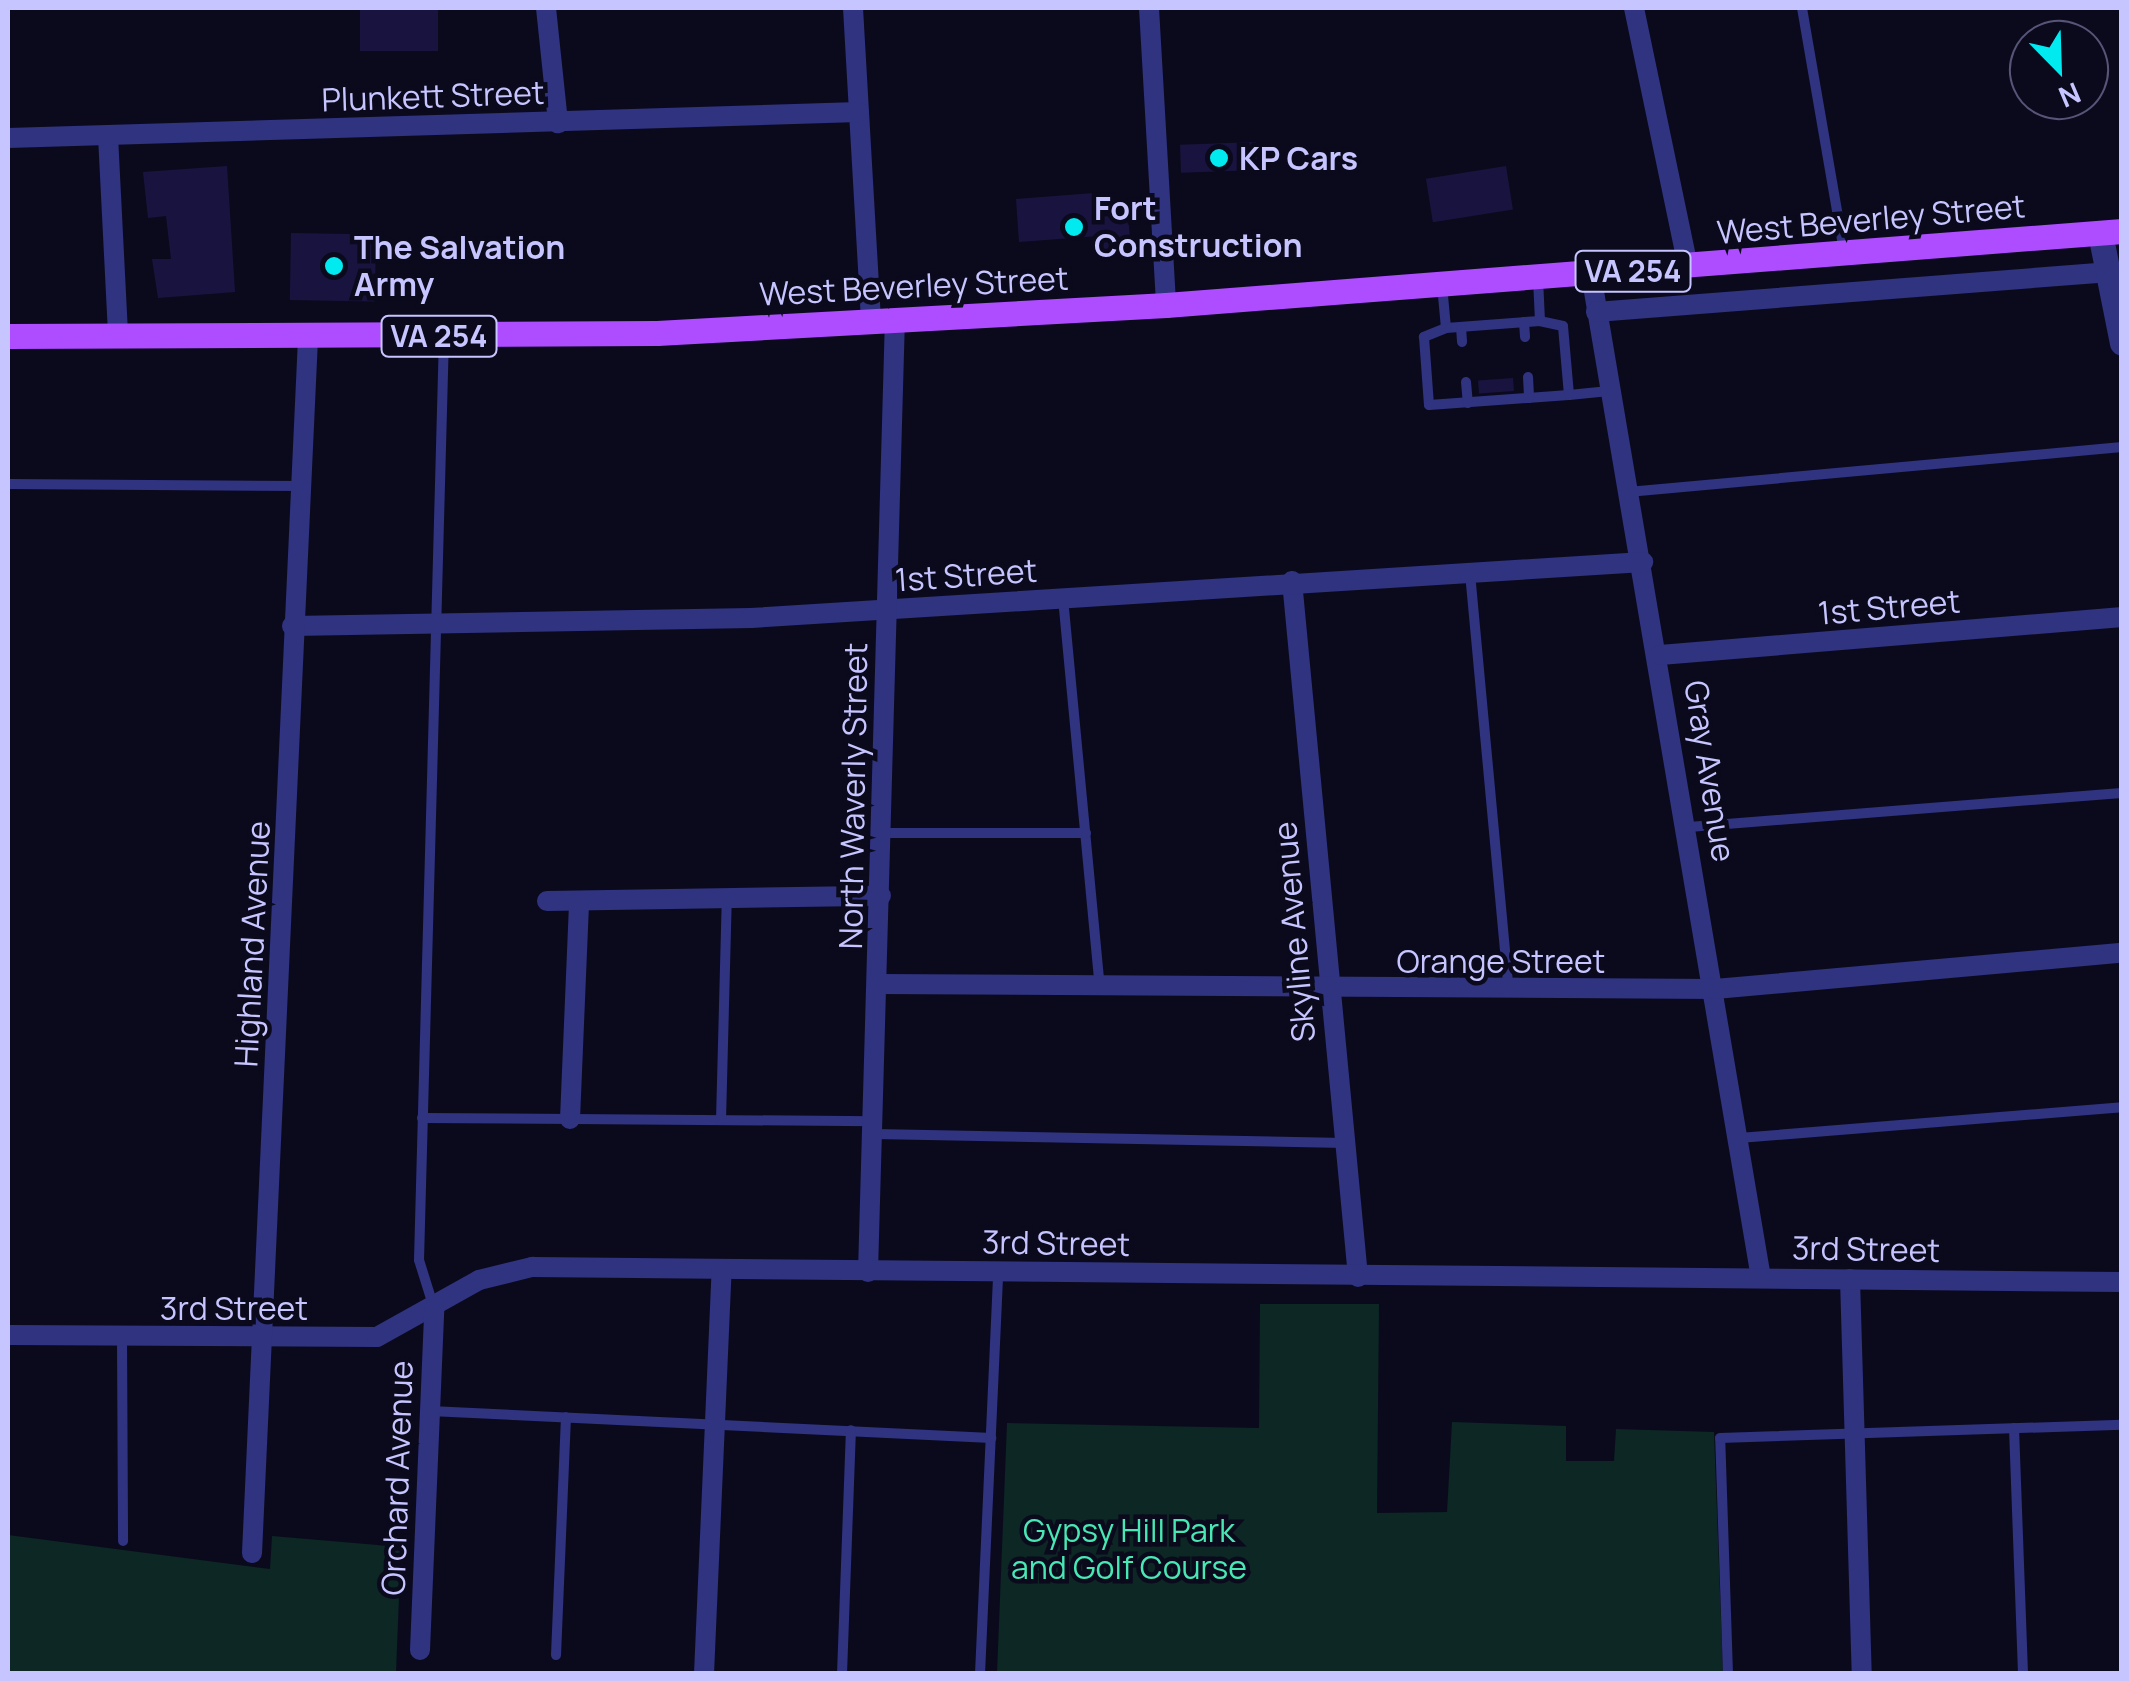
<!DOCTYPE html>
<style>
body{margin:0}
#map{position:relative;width:2129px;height:1681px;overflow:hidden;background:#0b0a1d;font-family:Manrope,sans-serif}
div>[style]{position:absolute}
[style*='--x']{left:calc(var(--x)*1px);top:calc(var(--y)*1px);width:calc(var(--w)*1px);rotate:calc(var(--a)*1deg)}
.green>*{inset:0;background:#0c2724}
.building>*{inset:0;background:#19143f;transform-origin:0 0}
.service>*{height:10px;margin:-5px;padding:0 5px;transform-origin:5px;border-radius:5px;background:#303380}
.minor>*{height:20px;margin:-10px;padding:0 10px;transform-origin:10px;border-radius:10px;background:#303380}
.tertiary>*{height:25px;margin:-12.5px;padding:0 12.5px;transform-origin:12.5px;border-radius:12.5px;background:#303380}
.primary>*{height:25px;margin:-12.5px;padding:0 12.5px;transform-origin:12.5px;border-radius:12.5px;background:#ae4cff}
.dots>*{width:28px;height:28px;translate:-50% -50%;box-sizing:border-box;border:5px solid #0b0a1d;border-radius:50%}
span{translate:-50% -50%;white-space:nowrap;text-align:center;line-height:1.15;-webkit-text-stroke:9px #0b0a1d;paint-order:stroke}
.shield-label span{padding:2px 8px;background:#0b0a1d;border:2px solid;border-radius:8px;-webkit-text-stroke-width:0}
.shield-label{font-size:30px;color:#c7c5ff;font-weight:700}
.street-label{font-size:32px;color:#c7c5ff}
.poi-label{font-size:32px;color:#c7c5ff;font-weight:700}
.left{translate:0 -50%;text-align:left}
.park-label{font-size:32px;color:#48e8b4}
.frame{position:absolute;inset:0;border:10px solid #c7c5ff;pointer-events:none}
.north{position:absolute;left:2009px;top:20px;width:100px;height:100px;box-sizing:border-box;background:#0b0a1d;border:2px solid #565577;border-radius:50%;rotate:157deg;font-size:28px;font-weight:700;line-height:40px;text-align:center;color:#c7c5ff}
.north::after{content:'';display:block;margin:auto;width:35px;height:45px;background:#00eaf0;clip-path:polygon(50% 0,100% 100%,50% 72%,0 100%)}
</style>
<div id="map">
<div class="green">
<div style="clip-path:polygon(1260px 1304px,1379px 1304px,1377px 1513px,1447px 1512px,1452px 1422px,1566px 1426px,1566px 1461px,1614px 1461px,1616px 1429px,1714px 1432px,1723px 1673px,997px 1673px,1007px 1423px,1259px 1428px)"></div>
<div style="clip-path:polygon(8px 1535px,270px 1569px,272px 1536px,401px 1547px,396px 1673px,8px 1673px)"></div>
</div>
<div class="building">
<div style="left:360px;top:8px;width:78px;height:43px"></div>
<div style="left:1256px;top:142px;width:28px;height:76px;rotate:88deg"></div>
<div style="clip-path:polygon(227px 166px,235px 292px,158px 298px,152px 259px,171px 259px,166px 216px,148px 218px,143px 172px)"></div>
<div style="left:1506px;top:166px;width:44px;height:81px;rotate:81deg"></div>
<div style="clip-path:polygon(1094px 193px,1096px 217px,1128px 215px,1131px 251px,1099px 254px,1098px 236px,1019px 242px,1016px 199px)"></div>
<div style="left:291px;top:233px;width:85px;height:67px;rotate:1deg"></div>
<div style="left:1513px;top:378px;width:13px;height:35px;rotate:86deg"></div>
</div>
<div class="service">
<div style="--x:1802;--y:8;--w:248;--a:80.2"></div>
<div style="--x:1442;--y:285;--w:43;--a:84.7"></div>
<div style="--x:1446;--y:328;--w:94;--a:-4.3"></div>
<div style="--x:1540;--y:321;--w:42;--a:-92.7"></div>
<div style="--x:1524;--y:322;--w:15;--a:86"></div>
<div style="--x:1461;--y:327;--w:15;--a:86"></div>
<div style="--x:1446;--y:328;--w:24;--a:158"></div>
<div style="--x:1424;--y:337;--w:68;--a:85.8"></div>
<div style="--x:1429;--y:405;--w:140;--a:-4.1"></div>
<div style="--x:1569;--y:395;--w:69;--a:-95"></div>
<div style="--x:1563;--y:326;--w:24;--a:-168"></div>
<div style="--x:1528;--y:377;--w:21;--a:87"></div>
<div style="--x:1466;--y:382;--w:21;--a:85"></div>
<div style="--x:1569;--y:395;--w:40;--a:-5.7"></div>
<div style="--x:8;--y:484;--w:293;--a:0.4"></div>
<div style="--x:1628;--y:492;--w:496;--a:-5.2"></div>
<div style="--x:1470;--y:573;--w:419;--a:84.7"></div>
<div style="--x:1063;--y:598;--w:391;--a:84.6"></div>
<div style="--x:1689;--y:827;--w:434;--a:-4.5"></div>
<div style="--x:882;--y:833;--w:204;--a:0"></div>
<div style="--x:422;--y:1118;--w:453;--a:0.4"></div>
<div style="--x:721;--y:1120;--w:223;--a:-88.5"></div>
<div style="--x:875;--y:1134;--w:470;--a:1.1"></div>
<div style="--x:1739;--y:1138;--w:384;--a:-4.6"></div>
<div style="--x:434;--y:1308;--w:50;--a:-107.4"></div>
<div style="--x:419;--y:1260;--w:924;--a:-88.45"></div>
<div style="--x:122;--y:1338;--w:203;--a:89.7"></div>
<div style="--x:430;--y:1411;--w:562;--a:2.76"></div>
<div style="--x:2014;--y:1428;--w:246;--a:87.9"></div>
<div style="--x:556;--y:1655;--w:238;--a:-87.6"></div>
<div style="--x:842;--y:1674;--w:244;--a:-87.9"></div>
<div style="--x:980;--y:1674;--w:401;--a:-87.4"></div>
<div style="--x:1728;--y:1674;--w:236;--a:-91.9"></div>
<div style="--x:1720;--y:1438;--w:402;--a:-1.9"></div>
</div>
<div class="minor">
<div style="--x:546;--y:8;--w:116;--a:84"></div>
<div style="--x:853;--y:8;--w:315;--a:86.7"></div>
<div style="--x:1149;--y:8;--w:297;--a:86.7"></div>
<div style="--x:1634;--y:8;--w:265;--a:78.2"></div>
<div style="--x:108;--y:136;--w:200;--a:87.1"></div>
<div style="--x:8;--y:138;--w:851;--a:-1.75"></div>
<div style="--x:1591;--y:274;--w:1018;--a:80.39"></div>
<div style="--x:1596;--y:312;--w:516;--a:-4.45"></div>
<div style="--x:1292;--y:581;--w:699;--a:84.58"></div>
<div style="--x:292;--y:626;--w:459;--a:-1"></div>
<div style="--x:751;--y:618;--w:894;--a:-3.59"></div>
<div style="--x:1660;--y:655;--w:464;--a:-4.7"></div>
<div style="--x:547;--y:901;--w:334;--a:-0.9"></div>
<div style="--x:879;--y:984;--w:836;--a:0.34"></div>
<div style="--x:1715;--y:989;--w:409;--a:-5.1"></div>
<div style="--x:570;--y:1119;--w:218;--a:-87.6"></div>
<div style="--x:868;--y:1272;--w:952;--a:-88.38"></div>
<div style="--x:1850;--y:1279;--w:395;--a:88.3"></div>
<div style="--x:8;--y:1335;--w:369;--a:0.3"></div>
<div style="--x:377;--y:1337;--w:117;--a:-29.2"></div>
<div style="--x:479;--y:1280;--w:55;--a:-13.8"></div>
<div style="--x:532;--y:1267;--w:1590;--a:0.54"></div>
<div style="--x:252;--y:1553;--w:1216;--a:-87.36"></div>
<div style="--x:420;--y:1650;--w:341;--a:-87.6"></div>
<div style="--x:704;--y:1674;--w:405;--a:-87.5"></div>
</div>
<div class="tertiary">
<div style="--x:2100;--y:233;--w:112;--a:78.7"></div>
</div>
<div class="primary">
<div style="--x:8;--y:336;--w:649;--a:-0.26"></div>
<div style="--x:657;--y:333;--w:510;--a:-3.15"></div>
<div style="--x:1166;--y:305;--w:959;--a:-4.43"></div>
</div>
<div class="dots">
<div style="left:1219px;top:158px;background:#00eaf0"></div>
<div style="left:1074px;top:227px;background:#00eaf0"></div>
<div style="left:334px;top:266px;background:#00eaf0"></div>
</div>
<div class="shield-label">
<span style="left:1633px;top:271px">VA 254</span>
<span style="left:439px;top:336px">VA 254</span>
</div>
<div class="street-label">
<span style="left:433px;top:96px;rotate:-2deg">Plunkett Street</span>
<span style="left:1871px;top:219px;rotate:-5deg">West Beverley Street</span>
<span style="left:914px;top:286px;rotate:-3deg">West Beverley Street</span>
<span style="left:966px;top:575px;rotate:-4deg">1st Street</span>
<span style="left:1889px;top:607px;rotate:-5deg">1st Street</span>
<span style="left:1710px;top:771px;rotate:81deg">Gray Avenue</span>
<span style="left:853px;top:796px;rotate:-89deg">North Waverly Street</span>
<span style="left:1294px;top:932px;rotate:-95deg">Skyline Avenue</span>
<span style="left:252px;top:944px;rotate:-87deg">Highland Avenue</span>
<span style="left:1501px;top:961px">Orange Street</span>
<span style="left:1056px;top:1243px;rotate:1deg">3rd Street</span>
<span style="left:1866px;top:1249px;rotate:1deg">3rd Street</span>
<span style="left:234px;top:1308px">3rd Street</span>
<span style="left:397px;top:1478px;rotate:-88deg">Orchard Avenue</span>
</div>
<div class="poi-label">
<span class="left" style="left:1239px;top:158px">KP Cars</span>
<span class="left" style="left:1094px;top:227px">Fort<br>Construction</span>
<span class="left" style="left:354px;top:266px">The Salvation<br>Army</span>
</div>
<div class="park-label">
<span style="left:1129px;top:1549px">Gypsy Hill Park<br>and Golf Course</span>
</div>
<div class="frame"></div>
<div class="north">N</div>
</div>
